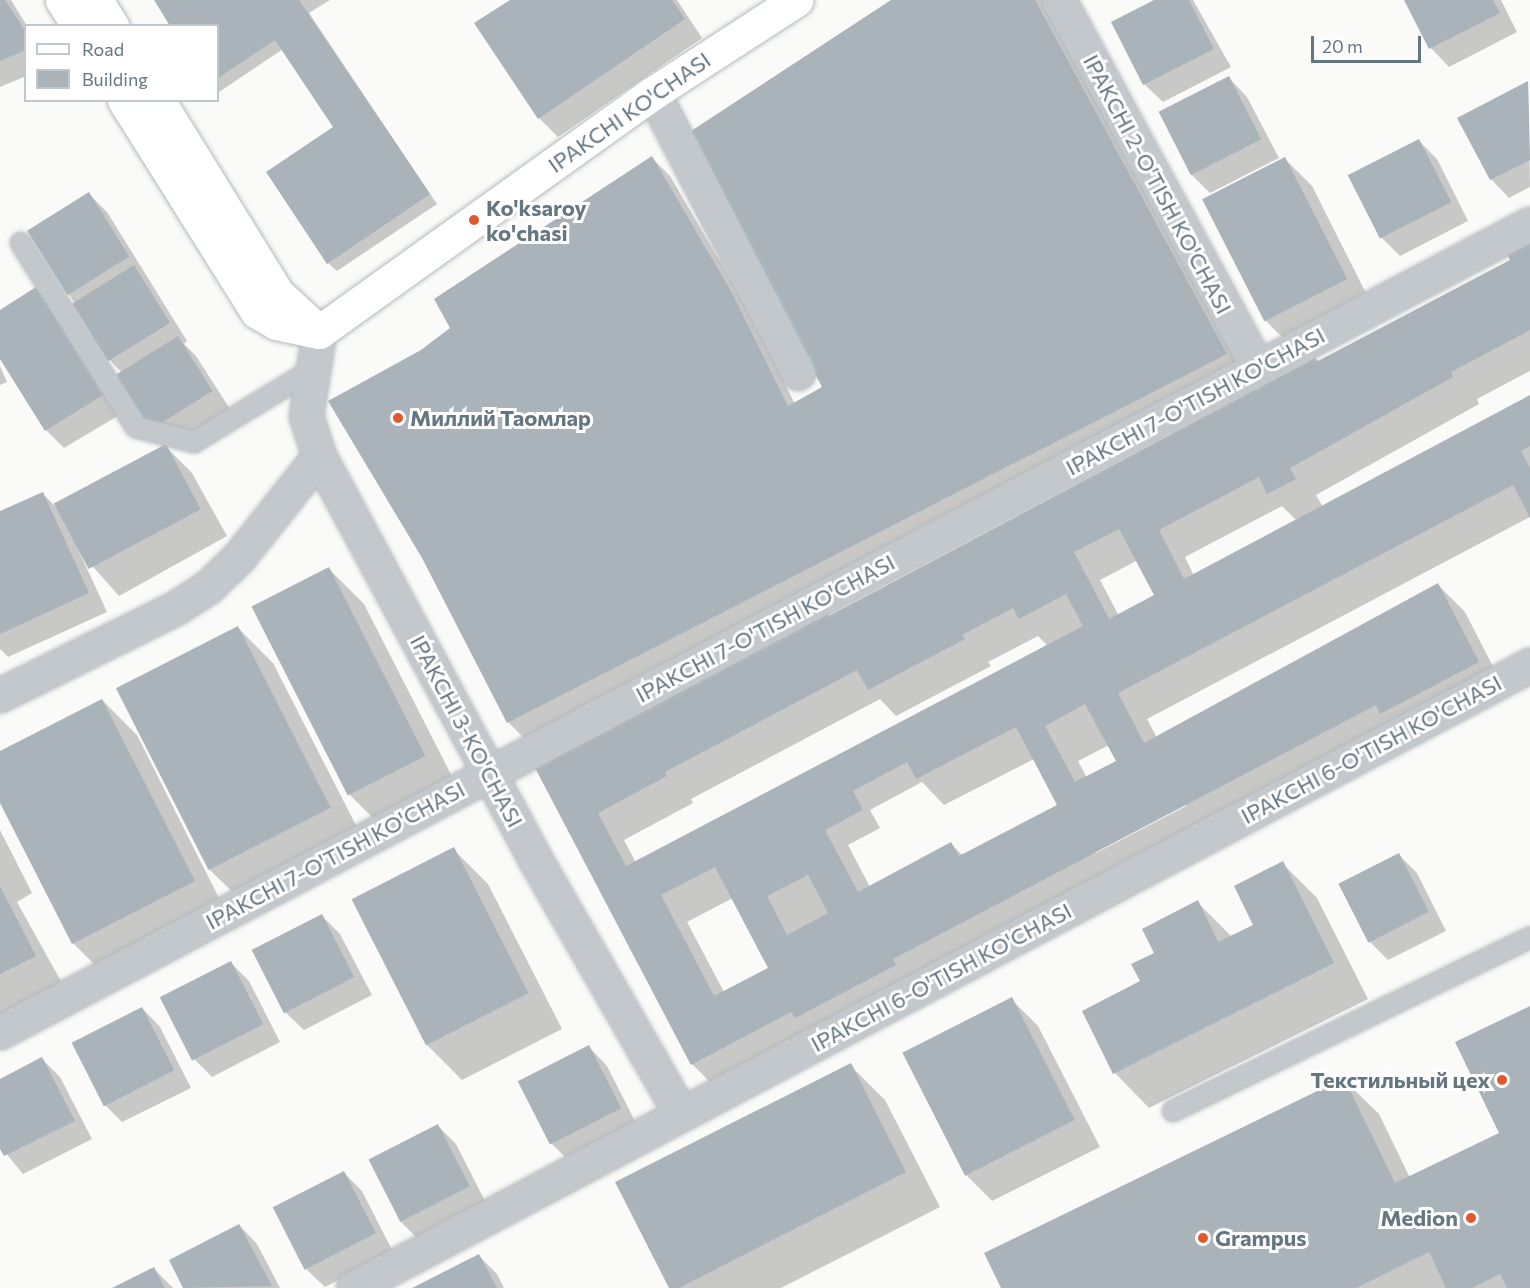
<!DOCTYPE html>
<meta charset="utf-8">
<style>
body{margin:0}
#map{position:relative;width:1530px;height:1288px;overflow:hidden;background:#fafaf8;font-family:Commissioner,sans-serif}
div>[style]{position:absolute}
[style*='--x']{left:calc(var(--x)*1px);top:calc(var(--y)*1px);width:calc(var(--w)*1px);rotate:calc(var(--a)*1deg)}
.shadow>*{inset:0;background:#0003}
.building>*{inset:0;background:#aab3b9;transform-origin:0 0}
.roads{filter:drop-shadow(0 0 2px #b3babf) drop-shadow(0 0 2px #b3babf)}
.service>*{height:20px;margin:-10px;padding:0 10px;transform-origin:10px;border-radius:10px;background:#c3c8cc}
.minor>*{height:33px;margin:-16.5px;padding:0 16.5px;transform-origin:16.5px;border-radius:16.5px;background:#c3c8cc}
.secondary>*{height:33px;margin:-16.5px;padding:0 16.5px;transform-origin:16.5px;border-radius:16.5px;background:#fff}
.dots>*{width:16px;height:16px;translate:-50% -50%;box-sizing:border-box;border:3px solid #fff;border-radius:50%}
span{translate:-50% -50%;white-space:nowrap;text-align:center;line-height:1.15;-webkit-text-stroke:6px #fff;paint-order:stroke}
.street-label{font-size:22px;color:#657683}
.poi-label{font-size:22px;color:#657683;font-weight:700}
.left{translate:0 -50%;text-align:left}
.right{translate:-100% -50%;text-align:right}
.legend{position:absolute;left:24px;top:24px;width:195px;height:78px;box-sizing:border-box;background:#fff;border:2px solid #c1c8cd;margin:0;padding:8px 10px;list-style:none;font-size:18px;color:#657683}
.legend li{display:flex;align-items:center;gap:12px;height:30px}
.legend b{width:30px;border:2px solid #c1c8cd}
.scale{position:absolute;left:1311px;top:36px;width:110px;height:27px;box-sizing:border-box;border:3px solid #657683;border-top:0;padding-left:8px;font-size:18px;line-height:21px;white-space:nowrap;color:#657683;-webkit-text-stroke:4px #fff;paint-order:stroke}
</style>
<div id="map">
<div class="shadow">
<div style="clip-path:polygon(0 0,11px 0,27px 26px,26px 76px,0 87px)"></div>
<div style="clip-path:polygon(155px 0,330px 0,309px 13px,437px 204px,337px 271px,328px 263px,335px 127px,283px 49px,219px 92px,218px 26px)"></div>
<div style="clip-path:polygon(513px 0,677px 0,702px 38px,558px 137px,539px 118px,476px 24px)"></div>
<div style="clip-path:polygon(894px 0,1042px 0,1244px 372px,527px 741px,509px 723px,423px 558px,330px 402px,422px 351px,452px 329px,652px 158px,670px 176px,750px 313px,795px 404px,824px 388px)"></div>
<div style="clip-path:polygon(1157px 0,1193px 0,1231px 67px,1163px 102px,1144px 84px)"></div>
<div style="clip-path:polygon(1406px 0,1501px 0,1517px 32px,1449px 67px,1431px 48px)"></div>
<div style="clip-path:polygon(1229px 78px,1247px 97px,1279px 158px,1210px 193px,1192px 175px,1161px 113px)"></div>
<div style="clip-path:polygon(1528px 83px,1530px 187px,1509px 198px,1491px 179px)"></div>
<div style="clip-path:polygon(1419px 141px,1437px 159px,1468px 221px,1400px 256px,1382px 238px,1350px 176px)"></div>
<div style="clip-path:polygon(1285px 159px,1312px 186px,1373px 307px,1292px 347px,1265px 320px)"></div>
<div style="clip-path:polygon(89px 194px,107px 212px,187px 341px,184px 344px,196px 356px,230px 409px,170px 446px,152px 428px,122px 373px,110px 360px,69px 294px)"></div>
<div style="clip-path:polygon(evenodd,1530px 243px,1530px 371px,1477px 399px,1479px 404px,1316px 495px,1323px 507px,1530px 397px,1530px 517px,1147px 719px,1157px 738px,1438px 585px,1465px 612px,1505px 690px,719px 1091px,692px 1064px,536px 767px,1318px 363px,1512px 260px,1530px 243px,1282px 506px,1297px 521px,1194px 576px,1185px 557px,1282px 506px,1530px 243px,1138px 560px,1156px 596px,1119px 616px,1100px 580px,1138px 560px,1530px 243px,1038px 636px,1048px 646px,636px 863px,624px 840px,693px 803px,691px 799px,880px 699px,896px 716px,991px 666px,988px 662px,1038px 636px,1530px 243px,1109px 745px,1118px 762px,1087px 778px,1078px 761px,1109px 745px,1530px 243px,1034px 759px,1059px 806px,963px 856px,951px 844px,870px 887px,848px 845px,880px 828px,870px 810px,922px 782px,944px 805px,1034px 759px,1530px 243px,1185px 803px,1186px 806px,1096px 853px,1096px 850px,1185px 803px,1530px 243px,733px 898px,772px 974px,724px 992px,687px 922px,733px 898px)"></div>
<div style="clip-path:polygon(36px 289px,54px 308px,121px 414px,64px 448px,46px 430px,0 356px,0 311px)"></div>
<div style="clip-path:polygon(0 366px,7px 382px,0 385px)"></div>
<div style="clip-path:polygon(165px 446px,192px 473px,227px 536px,119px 596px,79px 551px,107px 612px,8px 657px,0 649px,0 513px,43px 494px,56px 507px)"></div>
<div style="clip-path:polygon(329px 569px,364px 604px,460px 792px,385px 830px,350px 795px)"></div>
<div style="clip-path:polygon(238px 628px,273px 663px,365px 843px,245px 904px,210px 870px,118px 689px)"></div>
<div style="clip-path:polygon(102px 700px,137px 735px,228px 916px,108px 978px,73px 943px,0 799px,0 753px)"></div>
<div style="clip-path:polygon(0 830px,32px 893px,17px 902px,62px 983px,0 1015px)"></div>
<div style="clip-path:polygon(453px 849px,488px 884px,562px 1029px,462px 1080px,427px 1045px)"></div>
<div style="clip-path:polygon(1399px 855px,1417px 873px,1446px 931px,1388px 960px,1370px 942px)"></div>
<div style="clip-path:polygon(1282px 863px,1317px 898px,1368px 999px,1149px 1108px,1115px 1073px,1142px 982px,1197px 902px,1232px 937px,1255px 925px)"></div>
<div style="clip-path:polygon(322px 916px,340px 934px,372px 995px,304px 1030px,285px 1012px)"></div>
<div style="clip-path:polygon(231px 963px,249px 981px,280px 1042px,212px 1077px,194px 1059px)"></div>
<div style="clip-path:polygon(1011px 999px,1038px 1026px,1100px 1147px,992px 1201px,965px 1174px)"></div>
<div style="clip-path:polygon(1530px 1007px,1530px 1288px,1002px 1288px,1344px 1080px,1379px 1114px,1410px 1178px,1501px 1133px)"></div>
<div style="clip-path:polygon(142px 1008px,160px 1027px,191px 1088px,122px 1122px,104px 1104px)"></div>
<div style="clip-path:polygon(589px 1047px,607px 1066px,638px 1127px,570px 1162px,552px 1144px)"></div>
<div style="clip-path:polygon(42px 1059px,60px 1077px,92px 1139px,23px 1174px,0 1146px,0 1081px)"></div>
<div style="clip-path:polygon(850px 1065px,885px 1100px,940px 1207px,781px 1288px,671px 1288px)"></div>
<div style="clip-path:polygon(438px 1126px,456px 1144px,487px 1205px,419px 1240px,401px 1222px,370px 1160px)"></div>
<div style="clip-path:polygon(344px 1173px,362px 1191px,393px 1252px,325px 1287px,306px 1269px)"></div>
<div style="clip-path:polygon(239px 1225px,257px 1244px,280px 1288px,185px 1288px,171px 1261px)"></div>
<div style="clip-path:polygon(479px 1256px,497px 1274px,504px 1288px,415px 1288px)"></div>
<div style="clip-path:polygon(154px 1269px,173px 1288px,115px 1288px)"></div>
</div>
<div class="building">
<div style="clip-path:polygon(0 0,5px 0,26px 32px,26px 50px,0 61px)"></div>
<div style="clip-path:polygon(154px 0,299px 0,430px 194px,327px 264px,266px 172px,333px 127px,275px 40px,218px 78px,218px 26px,170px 26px)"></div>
<div style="clip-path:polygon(510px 0,672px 0,685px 19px,538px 119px,474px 23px)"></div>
<div style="clip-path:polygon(891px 0,1035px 0,1227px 354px,507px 723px,422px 558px,328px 401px,421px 350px,450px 328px,434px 299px,652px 156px,732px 293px,788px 406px,822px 387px,688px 133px)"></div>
<div style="clip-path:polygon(1154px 0,1189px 0,1214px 49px,1143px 85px,1111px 22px)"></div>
<div style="clip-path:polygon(1404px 0,1493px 0,1500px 13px,1429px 49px)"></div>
<div style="left:1229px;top:76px;width:71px;height:79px;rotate:63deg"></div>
<div style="clip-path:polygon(1528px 81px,1530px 160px,1490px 180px,1457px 118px)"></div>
<div style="left:1419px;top:139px;width:71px;height:80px;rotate:63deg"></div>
<div style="left:1285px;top:157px;width:137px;height:93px;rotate:63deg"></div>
<div style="left:89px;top:192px;width:76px;height:73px;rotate:58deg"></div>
<div style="clip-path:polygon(evenodd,1530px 242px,1530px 330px,1451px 372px,1453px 377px,1290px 468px,1296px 479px,1267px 494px,1259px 477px,1159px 530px,1184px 579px,1530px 395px,1530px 446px,1521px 451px,1530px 468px,1530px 518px,1513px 485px,1118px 693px,1144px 743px,1438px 583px,1479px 662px,1380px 714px,1376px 705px,893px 959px,896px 965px,795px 1018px,791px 1012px,691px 1065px,534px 766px,827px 612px,829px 616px,1315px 358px,1318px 361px,1510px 260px,1507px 254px,1530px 242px,1119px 529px,1154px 595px,1109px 619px,1074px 552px,1119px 529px,1530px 242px,1066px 594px,1083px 626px,626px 866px,598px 813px,667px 776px,665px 772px,857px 670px,868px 690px,965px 639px,962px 635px,1013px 608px,1019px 619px,1066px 594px,1530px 242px,1085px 704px,1116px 761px,1075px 782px,1045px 726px,1085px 704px,1530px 242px,1016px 727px,1057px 805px,959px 856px,951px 842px,858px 892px,825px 830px,863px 810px,853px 791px,907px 762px,916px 779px,1016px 727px,1530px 242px,715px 867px,768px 968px,714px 996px,661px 895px,715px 867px,1530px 242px,808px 875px,828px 913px,787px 935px,767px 896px,808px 875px)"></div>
<div style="left:134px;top:265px;width:68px;height:73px;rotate:58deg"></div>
<div style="clip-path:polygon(36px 287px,103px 395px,45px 431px,0 359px,0 310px)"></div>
<div style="left:178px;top:336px;width:65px;height:73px;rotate:58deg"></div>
<div style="left:166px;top:444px;width:74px;height:127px;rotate:62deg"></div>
<div style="clip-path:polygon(43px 492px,89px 593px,0 634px,0 511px)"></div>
<div style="left:329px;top:567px;width:212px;height:87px;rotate:63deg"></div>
<div style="left:238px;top:626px;width:204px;height:137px;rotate:63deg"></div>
<div style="clip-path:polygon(102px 699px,195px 881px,72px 944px,0 803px,0 751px)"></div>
<div style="left:454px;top:847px;width:164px;height:115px;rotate:63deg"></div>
<div style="left:1399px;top:853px;width:66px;height:68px;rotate:63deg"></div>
<div style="clip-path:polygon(1283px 861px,1334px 963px,1113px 1074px,1082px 1011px,1140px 981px,1131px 964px,1154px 953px,1142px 929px,1198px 900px,1218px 942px,1253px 925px,1234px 886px)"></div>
<div style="clip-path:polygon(0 886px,36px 956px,0 974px)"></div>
<div style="left:322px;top:914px;width:71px;height:79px;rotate:63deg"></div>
<div style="left:231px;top:961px;width:71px;height:80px;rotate:63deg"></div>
<div style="left:1012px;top:997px;width:138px;height:123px;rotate:63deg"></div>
<div style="clip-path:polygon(1530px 1006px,1530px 1288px,1507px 1288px,1500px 1274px,1472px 1288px,1446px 1288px,1429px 1252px,1356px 1288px,1001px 1288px,984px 1253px,1344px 1078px,1395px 1183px,1499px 1133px,1455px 1042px)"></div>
<div style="left:142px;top:1007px;width:71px;height:79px;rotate:63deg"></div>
<div style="left:589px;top:1045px;width:71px;height:80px;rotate:63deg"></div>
<div style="clip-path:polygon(42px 1057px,75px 1121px,4px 1156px,0 1149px,0 1079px)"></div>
<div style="clip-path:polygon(851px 1063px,906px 1172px,679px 1288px,669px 1288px,615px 1182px)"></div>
<div style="left:438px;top:1124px;width:70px;height:78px;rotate:63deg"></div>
<div style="left:344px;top:1171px;width:70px;height:80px;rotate:63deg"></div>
<div style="clip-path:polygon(239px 1224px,272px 1286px,183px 1288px,169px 1260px)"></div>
<div style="clip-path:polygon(479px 1254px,497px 1288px,412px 1288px)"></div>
<div style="clip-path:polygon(154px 1267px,165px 1288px,112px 1288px)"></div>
</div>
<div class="roads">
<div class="service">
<div style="--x:21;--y:243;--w:217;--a:58"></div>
<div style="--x:136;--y:427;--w:60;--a:14.5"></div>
<div style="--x:194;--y:442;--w:138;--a:-31.4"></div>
<div style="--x:1173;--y:1111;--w:397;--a:-25.9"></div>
</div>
<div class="minor">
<div style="--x:1059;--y:0;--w:418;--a:61.6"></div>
<div style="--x:653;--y:93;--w:315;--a:62.6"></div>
<div style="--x:319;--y:332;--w:85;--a:98.8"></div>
<div style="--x:306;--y:416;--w:42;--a:72"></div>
<div style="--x:319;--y:456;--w:457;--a:61.8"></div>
<div style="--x:535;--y:859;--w:294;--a:60.2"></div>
<div style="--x:0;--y:695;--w:198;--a:-26.4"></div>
<div style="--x:177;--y:607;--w:38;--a:-33"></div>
<div style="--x:209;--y:586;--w:42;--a:-44"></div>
<div style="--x:239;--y:557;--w:129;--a:-51.6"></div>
<div style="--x:0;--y:1032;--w:1730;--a:-27.84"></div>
<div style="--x:353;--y:1288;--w:1332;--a:-27.89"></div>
</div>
<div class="secondary">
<div style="--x:62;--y:0;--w:31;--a:58"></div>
<div style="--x:96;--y:0;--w:31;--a:58"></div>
<div style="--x:124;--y:100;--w:250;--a:57.9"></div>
<div style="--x:257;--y:312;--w:22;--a:30"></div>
<div style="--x:276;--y:323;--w:44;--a:11.8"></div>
<div style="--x:158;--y:100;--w:227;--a:58.3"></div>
<div style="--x:277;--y:293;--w:56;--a:42.8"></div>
<div style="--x:319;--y:332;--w:411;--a:-35.6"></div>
<div style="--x:653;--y:93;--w:171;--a:-33"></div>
</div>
</div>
<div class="dots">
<div style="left:474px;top:220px;background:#e4572e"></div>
<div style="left:398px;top:418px;background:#e4572e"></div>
<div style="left:1502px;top:1080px;background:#e4572e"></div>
<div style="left:1471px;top:1218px;background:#e4572e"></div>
<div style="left:1203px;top:1238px;background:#e4572e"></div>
</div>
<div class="street-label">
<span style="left:629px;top:112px;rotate:-35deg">IPAKCHI KO'CHASI</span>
<span style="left:1158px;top:184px;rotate:62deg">IPAKCHI 2-O'TISH KO'CHASI</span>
<span style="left:1195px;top:401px;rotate:-28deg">IPAKCHI 7-O'TISH KO'CHASI</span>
<span style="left:765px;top:628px;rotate:-28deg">IPAKCHI 7-O'TISH KO'CHASI</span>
<span style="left:467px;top:731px;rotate:62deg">IPAKCHI 3-KO'CHASI</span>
<span style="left:1371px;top:749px;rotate:-28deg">IPAKCHI 6-O'TISH KO'CHASI</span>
<span style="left:335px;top:855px;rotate:-28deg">IPAKCHI 7-O'TISH KO'CHASI</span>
<span style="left:941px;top:977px;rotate:-28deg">IPAKCHI 6-O'TISH KO'CHASI</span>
</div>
<div class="poi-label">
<span class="left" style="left:486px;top:220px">Ko'ksaroy<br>ko'chasi</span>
<span class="left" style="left:410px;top:418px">Миллий Таомлар</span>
<span class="right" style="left:1490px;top:1080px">Текстильный цех</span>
<span class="right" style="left:1458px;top:1218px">Medion</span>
<span class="left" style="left:1215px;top:1238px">Grampus</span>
</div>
<ul class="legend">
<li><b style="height:8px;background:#fff"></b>Road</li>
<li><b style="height:16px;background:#aab3b9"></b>Building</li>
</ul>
<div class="scale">20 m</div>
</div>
